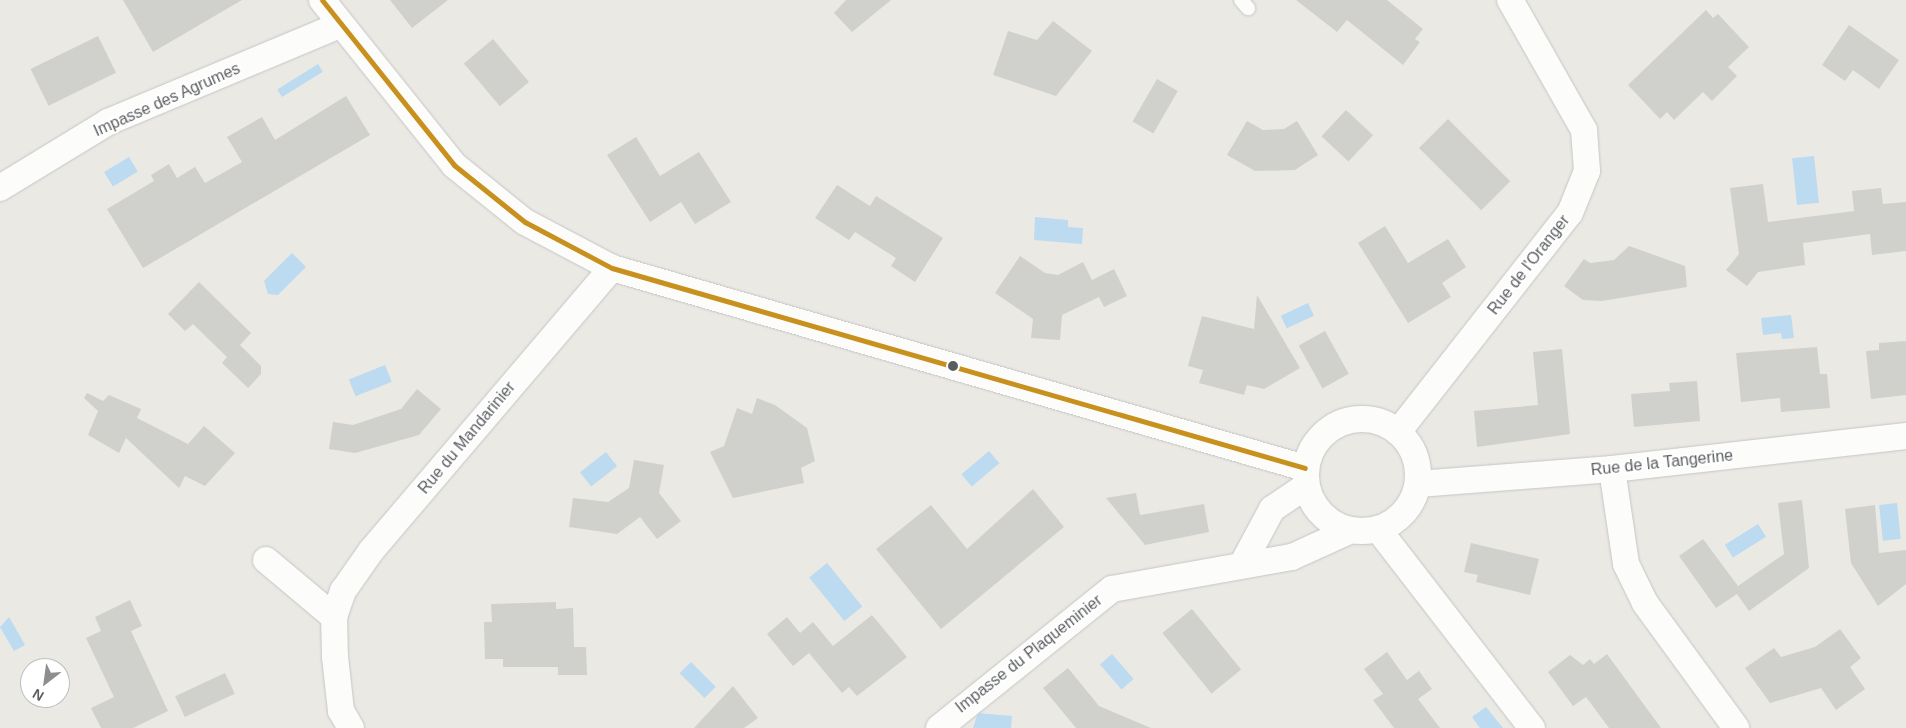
<!DOCTYPE html>
<style>
body{margin:0}
#map{position:relative;width:1906px;height:728px;overflow:hidden;background:#eae9e4;font-family:Arial,sans-serif}
div>[style]{position:absolute}
[style*='--x']{left:calc(var(--x)*1px);top:calc(var(--y)*1px);width:calc(var(--w)*1px);rotate:calc(var(--a)*1deg)}
.water>*{inset:0;background:#bcdaf0;transform-origin:0 0}
.building>*{inset:0;background:#d0d0cd;transform-origin:0 0}
.roads{filter:drop-shadow(0 0 1px #c6c5c5) drop-shadow(0 0 1px #c6c5c5)}
.lane>*{height:14px;margin:-7px;padding:0 7px;transform-origin:7px;border-radius:7px;background:#fcfcfb}
.street>*{height:26px;margin:-13px;padding:0 13px;transform-origin:13px;border-radius:13px;background:#fcfcfb}
.street>.ring{margin:-13px;padding:0;box-sizing:content-box;background:none;border:26px solid #fcfcfb;border-radius:50%}
.bus-1>*{height:5px;margin:-2.5px;padding:0 2.5px;transform-origin:2.5px;border-radius:2.5px;background:#c8901d}
.dots>*{width:14px;height:14px;translate:-50% -50%;box-sizing:border-box;border:2px solid #fff;border-radius:50%}
span{translate:-50% -50%;white-space:nowrap;text-align:center;line-height:1.15;-webkit-text-stroke:4px #fff;paint-order:stroke}
.street-label{font-size:16px;color:#5b5e61}
.north{position:absolute;left:20px;top:658px;width:50px;height:50px;box-sizing:border-box;background:#fff;border:1px solid #bdbfc0;border-radius:50%;rotate:210deg;font-size:14px;font-weight:700;line-height:20px;text-align:center;color:#5b5e61}
.north::after{content:'';display:block;margin:auto;width:18px;height:22px;background:#8d8f8f;clip-path:polygon(50% 0,100% 100%,50% 72%,0 100%)}
</style>
<div id="map">
<div class="water">
<div style="left:318px;top:64px;width:9px;height:48px;rotate:58deg"></div>
<div style="left:1814px;top:156px;width:47px;height:22px;rotate:84deg"></div>
<div style="left:129px;top:157px;width:17px;height:29px;rotate:59deg"></div>
<div style="clip-path:polygon(1035px 217px,1068px 220px,1068px 227px,1083px 228px,1082px 244px,1034px 240px)"></div>
<div style="clip-path:polygon(292px 253px,306px 267px,278px 295px,268px 294px,264px 281px)"></div>
<div style="left:1308px;top:303px;width:14px;height:30px;rotate:65deg"></div>
<div style="clip-path:polygon(1791px 315px,1794px 338px,1782px 339px,1781px 333px,1763px 335px,1761px 318px)"></div>
<div style="left:385px;top:365px;width:18px;height:39px;rotate:68deg"></div>
<div style="left:989px;top:451px;width:16px;height:36px;rotate:50deg"></div>
<div style="left:606px;top:452px;width:18px;height:33px;rotate:52deg"></div>
<div style="left:1897px;top:503px;width:36px;height:18px;rotate:84deg"></div>
<div style="left:1758px;top:524px;width:15px;height:39px;rotate:58deg"></div>
<div style="left:827px;top:563px;width:56px;height:23px;rotate:51deg"></div>
<div style="clip-path:polygon(9px 617px,25px 645px,14px 651px,0 627px)"></div>
<div style="left:1112px;top:654px;width:33px;height:16px;rotate:49deg"></div>
<div style="left:691px;top:662px;width:35px;height:16px;rotate:45deg"></div>
<div style="clip-path:polygon(1486px 707px,1503px 728px,1480px 728px,1472px 717px)"></div>
<div style="clip-path:polygon(978px 713px,1012px 716px,1011px 728px,973px 728px)"></div>
</div>
<div class="building">
<div style="clip-path:polygon(123px 0,242px 0,153px 52px)"></div>
<div style="clip-path:polygon(390px 0,448px 0,412px 28px)"></div>
<div style="clip-path:polygon(846px 0,891px 0,852px 32px,834px 13px)"></div>
<div style="clip-path:polygon(1296px 0,1387px 0,1423px 29px,1415px 39px,1420px 42px,1403px 65px,1347px 20px,1337px 32px)"></div>
<div style="clip-path:polygon(1706px 10px,1713px 18px,1718px 14px,1749px 47px,1728px 67px,1737px 76px,1712px 101px,1703px 92px,1674px 120px,1667px 112px,1660px 119px,1628px 85px)"></div>
<div style="clip-path:polygon(1053px 21px,1092px 51px,1056px 96px,993px 75px,1008px 31px,1037px 40px)"></div>
<div style="clip-path:polygon(1849px 25px,1899px 60px,1879px 89px,1853px 70px,1845px 81px,1822px 65px)"></div>
<div style="left:98px;top:36px;width:41px;height:75px;rotate:64deg"></div>
<div style="left:493px;top:39px;width:56px;height:38px;rotate:50deg"></div>
<div style="left:1157px;top:79px;width:24px;height:49px;rotate:30deg"></div>
<div style="clip-path:polygon(346px 96px,370px 135px,143px 268px,107px 209px,154px 181px,151px 175px,169px 164px,177px 178px,195px 167px,205px 183px,242px 162px,227px 137px,262px 117px,275px 140px)"></div>
<div style="left:1346px;top:110px;width:37px;height:36px;rotate:43deg"></div>
<div style="left:1448px;top:119px;width:88px;height:41px;rotate:45deg"></div>
<div style="clip-path:polygon(1247px 121px,1263px 130px,1284px 129px,1297px 121px,1318px 155px,1295px 170px,1255px 171px,1227px 155px)"></div>
<div style="clip-path:polygon(636px 137px,660px 176px,699px 152px,731px 202px,695px 224px,681px 202px,650px 222px,607px 155px)"></div>
<div style="clip-path:polygon(1763px 184px,1768px 222px,1854px 211px,1852px 191px,1881px 188px,1883px 204px,1906px 202px,1906px 251px,1872px 255px,1870px 234px,1803px 243px,1805px 265px,1758px 272px,1747px 286px,1726px 270px,1739px 254px,1730px 188px)"></div>
<div style="clip-path:polygon(837px 185px,870px 206px,876px 196px,943px 238px,915px 282px,891px 266px,896px 258px,855px 232px,849px 240px,815px 218px)"></div>
<div style="clip-path:polygon(1385px 226px,1408px 263px,1448px 239px,1466px 267px,1442px 283px,1451px 297px,1408px 323px,1358px 243px)"></div>
<div style="clip-path:polygon(1629px 246px,1685px 266px,1687px 287px,1602px 301px,1583px 300px,1564px 286px,1584px 259px,1590px 263px,1614px 260px)"></div>
<div style="clip-path:polygon(1020px 256px,1045px 273px,1058px 275px,1083px 262px,1092px 280px,1114px 269px,1127px 296px,1104px 307px,1099px 297px,1062px 315px,1060px 340px,1031px 338px,1033px 319px,995px 293px)"></div>
<div style="clip-path:polygon(199px 282px,251px 333px,240px 345px,261px 366px,261px 374px,248px 388px,222px 363px,227px 357px,193px 324px,185px 331px,168px 314px)"></div>
<div style="clip-path:polygon(1257px 295px,1300px 368px,1264px 389px,1247px 385px,1244px 395px,1199px 383px,1203px 370px,1188px 366px,1202px 316px,1254px 329px)"></div>
<div style="left:1325px;top:331px;width:49px;height:30px;rotate:61deg"></div>
<div style="clip-path:polygon(1906px 341px,1906px 395px,1871px 399px,1866px 351px,1879px 350px,1879px 343px)"></div>
<div style="clip-path:polygon(1817px 347px,1820px 374px,1827px 374px,1830px 408px,1781px 412px,1780px 398px,1741px 402px,1736px 353px)"></div>
<div style="clip-path:polygon(1562px 349px,1570px 434px,1477px 447px,1474px 411px,1538px 405px,1533px 352px)"></div>
<div style="clip-path:polygon(1697px 381px,1700px 421px,1634px 427px,1631px 394px,1670px 391px,1669px 383px)"></div>
<div style="clip-path:polygon(417px 389px,441px 409px,419px 435px,355px 453px,329px 449px,333px 422px,353px 425px,401px 409px)"></div>
<div style="clip-path:polygon(87px 393px,103px 401px,109px 395px,141px 409px,137px 418px,188px 444px,204px 426px,235px 453px,205px 486px,185px 476px,179px 488px,126px 438px,119px 453px,88px 435px,98px 411px,84px 398px)"></div>
<div style="clip-path:polygon(757px 398px,775px 405px,807px 428px,815px 461px,801px 468px,804px 483px,733px 498px,710px 452px,724px 446px,737px 408px,752px 414px)"></div>
<div style="clip-path:polygon(634px 460px,664px 465px,659px 493px,681px 521px,657px 539px,640px 517px,617px 534px,569px 527px,573px 498px,608px 502px,629px 488px)"></div>
<div style="clip-path:polygon(1033px 489px,1064px 527px,941px 629px,876px 549px,931px 505px,967px 549px)"></div>
<div style="clip-path:polygon(1136px 493px,1140px 515px,1204px 504px,1209px 532px,1145px 545px,1106px 498px)"></div>
<div style="clip-path:polygon(1802px 500px,1809px 568px,1749px 611px,1737px 594px,1716px 608px,1679px 556px,1703px 539px,1738px 586px,1784px 554px,1778px 503px)"></div>
<div style="clip-path:polygon(1875px 505px,1879px 553px,1906px 550px,1906px 584px,1878px 606px,1851px 563px,1845px 509px)"></div>
<div style="clip-path:polygon(1471px 543px,1539px 559px,1530px 595px,1476px 582px,1478px 575px,1464px 572px)"></div>
<div style="clip-path:polygon(130px 600px,142px 626px,131px 631px,168px 711px,133px 728px,101px 728px,91px 708px,114px 697px,86px 638px,101px 631px,95px 617px)"></div>
<div style="clip-path:polygon(556px 602px,556px 609px,573px 608px,574px 647px,586px 647px,587px 675px,558px 675px,558px 667px,503px 667px,503px 659px,485px 659px,484px 622px,492px 622px,491px 604px)"></div>
<div style="left:1192px;top:609px;width:78px;height:38px;rotate:51deg"></div>
<div style="clip-path:polygon(872px 615px,907px 657px,857px 696px,849px 687px,842px 693px,809px 653px,793px 666px,767px 634px,787px 617px,800px 633px,813px 622px,833px 646px)"></div>
<div style="clip-path:polygon(1840px 629px,1861px 658px,1850px 667px,1865px 689px,1836px 710px,1821px 688px,1770px 703px,1745px 668px,1774px 648px,1781px 657px,1815px 647px)"></div>
<div style="clip-path:polygon(1387px 652px,1407px 680px,1419px 671px,1432px 689px,1418px 699px,1440px 728px,1394px 728px,1373px 700px,1383px 694px,1364px 669px)"></div>
<div style="clip-path:polygon(1607px 654px,1661px 728px,1609px 728px,1586px 697px,1573px 706px,1548px 672px,1570px 655px,1583px 665px,1590px 659px,1594px 664px)"></div>
<div style="clip-path:polygon(1068px 668px,1099px 706px,1151px 728px,1076px 728px,1043px 688px)"></div>
<div style="left:225px;top:673px;width:23px;height:55px;rotate:65deg"></div>
<div style="clip-path:polygon(733px 686px,758px 718px,744px 728px,694px 728px)"></div>
</div>
<div class="roads">
<div class="lane">
<div style="--x:1241;--y:0;--w:11;--a:49"></div>
</div>
<div class="street">
<div style="--x:322;--y:0;--w:211;--a:51.3"></div>
<div style="--x:454;--y:165;--w:91;--a:38.8"></div>
<div style="--x:525;--y:222;--w:98;--a:27.9"></div>
<div style="--x:612;--y:268;--w:721;--a:16.1"></div>
<div style="--x:0;--y:188;--w:127;--a:-31.4"></div>
<div style="--x:108;--y:122;--w:251;--a:-22.7"></div>
<div class="ring" style="left:1306px;top:419px;width:86px;height:86px"></div>
<div style="--x:1398;--y:432;--w:278;--a:-51.9"></div>
<div style="--x:1570;--y:213;--w:45;--a:-68"></div>
<div style="--x:1587;--y:171;--w:41;--a:-94.2"></div>
<div style="--x:1584;--y:130;--w:150;--a:-119.6"></div>
<div style="--x:1612;--y:469;--w:96;--a:81.6"></div>
<div style="--x:1626;--y:564;--w:43;--a:64"></div>
<div style="--x:1645;--y:603;--w:155;--a:53.9"></div>
<div style="--x:1418;--y:484;--w:195;--a:-4.4"></div>
<div style="--x:1612;--y:469;--w:296;--a:-6.4"></div>
<div style="--x:1378;--y:529;--w:252;--a:52.3"></div>
<div style="--x:266;--y:560;--w:89;--a:40"></div>
<div style="--x:1242;--y:565;--w:64;--a:-61.8"></div>
<div style="--x:1272;--y:509;--w:41;--a:-34.1"></div>
<div style="--x:351;--y:728;--w:20;--a:-120"></div>
<div style="--x:341;--y:711;--w:54;--a:-96.3"></div>
<div style="--x:335;--y:657;--w:40;--a:-91.4"></div>
<div style="--x:334;--y:617;--w:28;--a:-71"></div>
<div style="--x:343;--y:591;--w:49;--a:-55"></div>
<div style="--x:371;--y:551;--w:372;--a:-49.6"></div>
<div style="--x:939;--y:728;--w:222;--a:-38.8"></div>
<div style="--x:1112;--y:589;--w:183;--a:-10.1"></div>
<div style="--x:1292;--y:557;--w:63;--a:-24.5"></div>
</div>
</div>
<div class="bus-1">
<div style="--x:322;--y:0;--w:211;--a:51.3"></div>
<div style="--x:454;--y:165;--w:91;--a:38.8"></div>
<div style="--x:525;--y:222;--w:98;--a:27.9"></div>
<div style="--x:612;--y:268;--w:721;--a:16.1"></div>
</div>
<div class="dots">
<div style="left:953px;top:366px;background:#5b5e61"></div>
</div>
<div class="street-label">
<span style="left:167px;top:100px;rotate:-24deg">Impasse des Agrumes</span>
<span style="left:1529px;top:265px;rotate:-52deg">Rue de l'Oranger</span>
<span style="left:467px;top:438px;rotate:-50deg">Rue du Mandarinier</span>
<span style="left:1662px;top:463px;rotate:-6deg">Rue de la Tangerine</span>
<span style="left:1029px;top:654px;rotate:-38deg">Impasse du Plaqueminier</span>
</div>
<div class="north">N</div>
</div>
